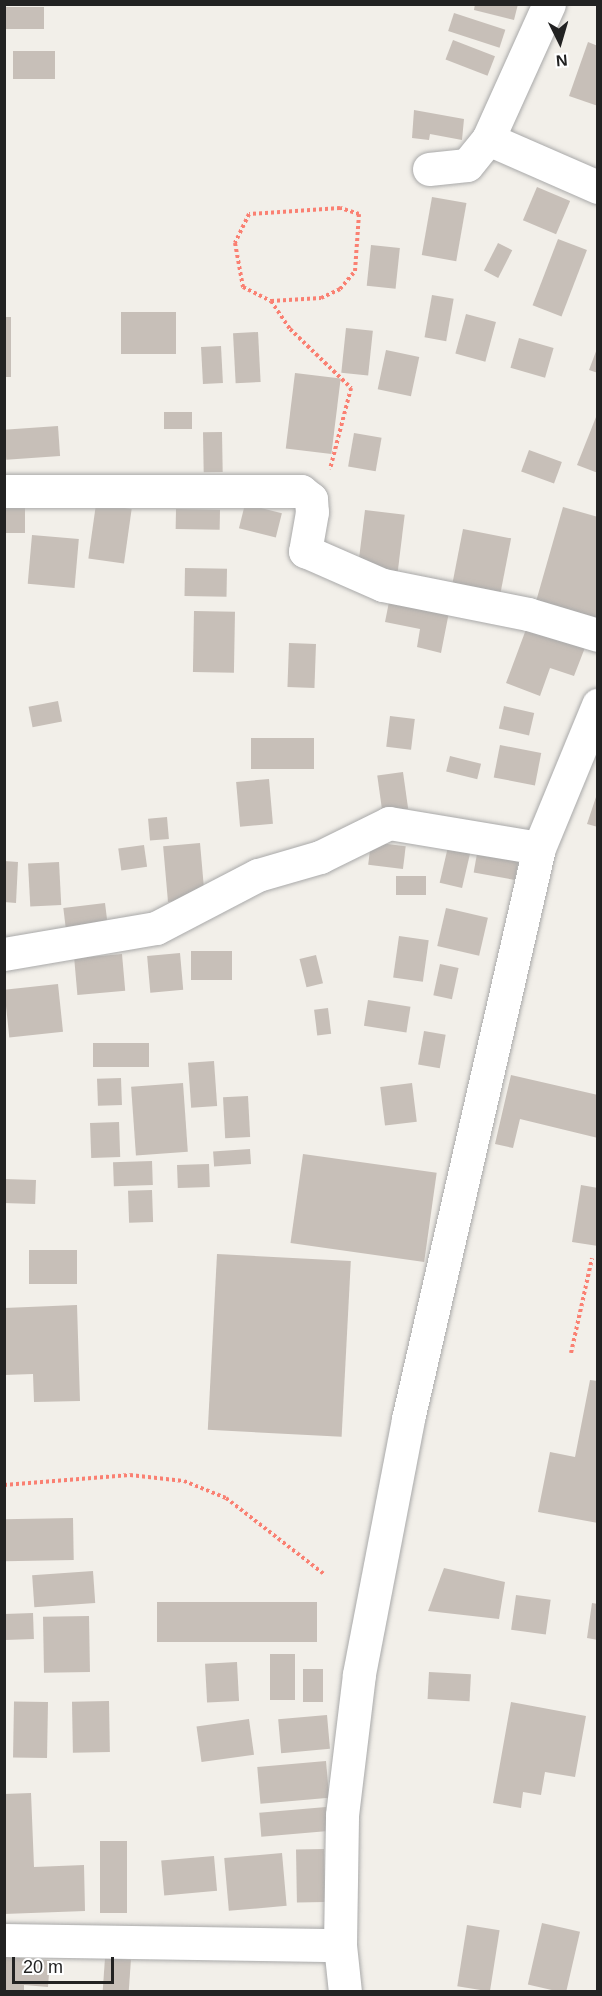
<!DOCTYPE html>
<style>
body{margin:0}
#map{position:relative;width:602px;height:1996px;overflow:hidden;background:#f2efe9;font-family:Helvetica,sans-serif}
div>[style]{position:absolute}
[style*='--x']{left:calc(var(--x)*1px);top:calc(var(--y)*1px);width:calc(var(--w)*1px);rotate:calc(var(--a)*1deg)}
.building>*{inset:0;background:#c7bfb8;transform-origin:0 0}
.path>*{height:4px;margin-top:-2px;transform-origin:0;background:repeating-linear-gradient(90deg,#fa8072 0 3px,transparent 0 6px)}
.roads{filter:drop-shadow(0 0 2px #a9a9a9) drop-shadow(0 0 2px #a9a9a9)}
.minor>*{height:33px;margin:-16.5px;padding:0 16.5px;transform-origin:16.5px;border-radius:16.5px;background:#fff}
span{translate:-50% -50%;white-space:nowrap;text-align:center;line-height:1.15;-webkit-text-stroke:4.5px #fff;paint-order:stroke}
.frame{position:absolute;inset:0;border:6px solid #222;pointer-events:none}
.north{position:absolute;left:530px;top:12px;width:60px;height:60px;-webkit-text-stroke:4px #fff;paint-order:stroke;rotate:175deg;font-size:16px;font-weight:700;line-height:24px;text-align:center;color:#222}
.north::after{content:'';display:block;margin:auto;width:21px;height:27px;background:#222;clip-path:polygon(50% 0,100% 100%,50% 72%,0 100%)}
.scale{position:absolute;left:12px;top:1957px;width:102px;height:27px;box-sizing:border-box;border:3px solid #222;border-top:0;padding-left:8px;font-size:18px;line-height:21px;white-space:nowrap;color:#222;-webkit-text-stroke:4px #fff;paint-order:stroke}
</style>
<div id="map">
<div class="building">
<div style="clip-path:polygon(475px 4px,518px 4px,514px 20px,474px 10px)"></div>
<div style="left:4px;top:7px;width:40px;height:22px"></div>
<div style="left:454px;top:13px;width:54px;height:19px;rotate:18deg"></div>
<div style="left:453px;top:40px;width:45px;height:21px;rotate:21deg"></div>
<div style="clip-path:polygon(588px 42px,598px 46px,598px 106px,569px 96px)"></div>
<div style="left:13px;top:51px;width:42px;height:28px"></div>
<div style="clip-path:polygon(414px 110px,464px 119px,462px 140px,430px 134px,429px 140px,412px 138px)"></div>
<div style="left:537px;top:187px;width:36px;height:36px;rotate:23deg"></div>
<div style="left:432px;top:197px;width:35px;height:59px;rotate:10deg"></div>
<div style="left:558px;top:239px;width:31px;height:71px;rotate:21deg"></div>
<div style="left:498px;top:243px;width:16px;height:31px;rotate:27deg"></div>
<div style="left:371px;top:245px;width:29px;height:41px;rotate:6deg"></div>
<div style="left:432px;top:295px;width:22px;height:43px;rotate:10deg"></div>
<div style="left:121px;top:312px;width:55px;height:42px"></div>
<div style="left:466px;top:314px;width:31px;height:41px;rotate:15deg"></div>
<div style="left:4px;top:317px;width:7px;height:60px"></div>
<div style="left:346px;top:328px;width:27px;height:45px;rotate:6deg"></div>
<div style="left:258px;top:332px;width:50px;height:25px;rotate:87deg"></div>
<div style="left:519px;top:338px;width:36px;height:31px;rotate:16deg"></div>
<div style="left:221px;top:346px;width:37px;height:20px;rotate:87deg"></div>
<div style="clip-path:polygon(598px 346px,598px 373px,589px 370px)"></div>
<div style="left:386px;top:350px;width:34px;height:40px;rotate:12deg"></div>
<div style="left:295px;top:373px;width:46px;height:76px;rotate:7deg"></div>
<div style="left:164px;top:412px;width:28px;height:17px"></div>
<div style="clip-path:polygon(598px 412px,598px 473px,577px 465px)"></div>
<div style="left:58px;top:426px;width:30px;height:54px;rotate:86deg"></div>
<div style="left:222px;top:432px;width:40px;height:19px;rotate:89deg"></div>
<div style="left:354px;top:433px;width:28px;height:34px;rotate:10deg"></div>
<div style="left:529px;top:450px;width:35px;height:23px;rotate:20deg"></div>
<div style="left:5px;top:504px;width:20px;height:29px"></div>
<div style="left:96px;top:504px;width:36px;height:55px;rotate:8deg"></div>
<div style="left:245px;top:504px;width:38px;height:25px;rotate:14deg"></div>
<div style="clip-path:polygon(563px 507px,598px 517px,598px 621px,535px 605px)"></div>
<div style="left:176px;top:509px;width:44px;height:20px;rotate:1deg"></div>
<div style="left:365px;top:510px;width:40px;height:57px;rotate:7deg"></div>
<div style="left:463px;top:529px;width:49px;height:58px;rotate:11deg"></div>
<div style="left:32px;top:535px;width:47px;height:49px;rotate:5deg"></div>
<div style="left:185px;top:568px;width:42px;height:28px;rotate:1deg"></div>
<div style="clip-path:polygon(390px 597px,449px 612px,441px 653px,417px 647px,420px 629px,385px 622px)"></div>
<div style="left:194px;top:611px;width:41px;height:61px;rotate:1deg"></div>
<div style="clip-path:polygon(528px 624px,586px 645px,574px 676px,550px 668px,540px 696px,506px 683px)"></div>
<div style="left:289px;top:643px;width:27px;height:44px;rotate:2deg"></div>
<div style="left:58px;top:701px;width:21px;height:30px;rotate:79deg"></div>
<div style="left:504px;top:706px;width:31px;height:23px;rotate:13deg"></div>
<div style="left:390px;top:716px;width:25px;height:31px;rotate:7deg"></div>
<div style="left:314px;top:738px;width:31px;height:63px;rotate:90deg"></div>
<div style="left:500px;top:745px;width:42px;height:33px;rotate:11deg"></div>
<div style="left:450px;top:756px;width:32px;height:16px;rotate:14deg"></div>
<div style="left:403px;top:772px;width:37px;height:26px;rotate:82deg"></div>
<div style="left:269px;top:779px;width:45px;height:33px;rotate:85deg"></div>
<div style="clip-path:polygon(598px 791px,598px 827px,587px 824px)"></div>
<div style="left:167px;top:817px;width:22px;height:19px;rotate:85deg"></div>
<div style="left:450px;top:838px;width:23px;height:46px;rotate:13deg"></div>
<div style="left:371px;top:842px;width:35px;height:23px;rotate:7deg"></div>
<div style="left:200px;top:843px;width:56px;height:37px;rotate:85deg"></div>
<div style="left:144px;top:845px;width:22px;height:26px;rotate:82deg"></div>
<div style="left:478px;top:848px;width:42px;height:25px;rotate:10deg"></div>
<div style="clip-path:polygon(4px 861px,18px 862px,16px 903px,4px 902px)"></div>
<div style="left:59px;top:862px;width:43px;height:31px;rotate:87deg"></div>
<div style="left:396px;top:876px;width:30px;height:19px"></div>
<div style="left:105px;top:903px;width:24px;height:42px;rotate:83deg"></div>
<div style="left:446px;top:908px;width:43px;height:39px;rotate:13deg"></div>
<div style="left:399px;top:936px;width:30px;height:42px;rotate:8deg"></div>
<div style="left:191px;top:951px;width:41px;height:29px"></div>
<div style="left:180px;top:953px;width:37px;height:33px;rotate:85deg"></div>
<div style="left:122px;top:954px;width:37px;height:48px;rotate:85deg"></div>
<div style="left:316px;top:955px;width:29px;height:17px;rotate:76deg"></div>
<div style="left:440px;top:964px;width:19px;height:32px;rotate:12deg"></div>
<div style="left:58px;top:984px;width:48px;height:54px;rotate:84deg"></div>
<div style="left:368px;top:1000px;width:43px;height:26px;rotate:9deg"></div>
<div style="left:328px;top:1008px;width:26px;height:14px;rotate:83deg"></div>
<div style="left:424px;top:1031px;width:22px;height:34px;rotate:10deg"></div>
<div style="left:149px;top:1043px;width:24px;height:56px;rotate:90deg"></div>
<div style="left:214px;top:1061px;width:45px;height:26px;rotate:86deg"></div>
<div style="clip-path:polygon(511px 1075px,598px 1095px,598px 1138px,520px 1119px,513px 1148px,495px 1144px)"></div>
<div style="left:121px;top:1078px;width:27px;height:24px;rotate:88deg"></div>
<div style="left:183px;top:1083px;width:69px;height:52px;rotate:86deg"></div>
<div style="left:412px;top:1083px;width:39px;height:32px;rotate:83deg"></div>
<div style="left:248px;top:1096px;width:41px;height:25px;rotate:87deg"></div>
<div style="left:119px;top:1122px;width:35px;height:29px;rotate:88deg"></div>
<div style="left:250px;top:1149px;width:15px;height:37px;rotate:86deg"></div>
<div style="left:303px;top:1154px;width:135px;height:90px;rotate:8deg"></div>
<div style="left:152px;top:1161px;width:24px;height:39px;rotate:88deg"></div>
<div style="left:209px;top:1164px;width:23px;height:32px;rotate:88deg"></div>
<div style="left:4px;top:1179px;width:32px;height:24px;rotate:2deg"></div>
<div style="clip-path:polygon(581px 1185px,598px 1188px,598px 1246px,572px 1242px)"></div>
<div style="left:152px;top:1190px;width:32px;height:24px;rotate:88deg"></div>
<div style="left:29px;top:1250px;width:48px;height:34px"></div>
<div style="left:217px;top:1254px;width:134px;height:176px;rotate:3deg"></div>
<div style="clip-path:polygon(77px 1305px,80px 1401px,34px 1402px,33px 1374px,4px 1375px,4px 1308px)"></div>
<div style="clip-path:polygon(590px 1380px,598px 1381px,598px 1523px,538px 1512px,550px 1452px,575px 1457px)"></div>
<div style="left:73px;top:1518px;width:42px;height:69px;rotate:89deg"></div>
<div style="clip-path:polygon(444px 1568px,505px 1582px,499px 1619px,428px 1611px)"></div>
<div style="left:93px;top:1571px;width:32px;height:61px;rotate:86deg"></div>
<div style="left:516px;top:1595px;width:35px;height:35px;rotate:8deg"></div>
<div style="left:157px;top:1602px;width:160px;height:40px"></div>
<div style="clip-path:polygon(592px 1603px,598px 1604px,598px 1640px,587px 1638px)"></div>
<div style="left:33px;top:1613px;width:26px;height:29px;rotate:88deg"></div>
<div style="left:89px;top:1616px;width:56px;height:46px;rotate:89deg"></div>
<div style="left:270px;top:1654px;width:25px;height:46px"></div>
<div style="left:237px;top:1662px;width:39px;height:32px;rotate:87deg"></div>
<div style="left:303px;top:1669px;width:20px;height:33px"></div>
<div style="left:429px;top:1672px;width:42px;height:27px;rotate:3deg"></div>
<div style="left:109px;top:1701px;width:51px;height:37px;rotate:89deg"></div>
<div style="left:48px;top:1702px;width:56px;height:34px;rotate:91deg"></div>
<div style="clip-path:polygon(511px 1702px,586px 1716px,575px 1777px,545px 1772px,541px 1795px,523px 1792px,521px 1808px,493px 1803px)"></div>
<div style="left:327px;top:1715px;width:34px;height:49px;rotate:85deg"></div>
<div style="left:249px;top:1719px;width:36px;height:53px;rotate:82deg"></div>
<div style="left:326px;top:1761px;width:37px;height:69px;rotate:85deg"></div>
<div style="clip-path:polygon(31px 1793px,34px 1867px,84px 1865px,85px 1911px,4px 1914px,4px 1794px)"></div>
<div style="left:326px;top:1807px;width:24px;height:67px;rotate:85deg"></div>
<div style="left:100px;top:1841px;width:27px;height:72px"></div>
<div style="left:324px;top:1849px;width:53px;height:28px;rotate:89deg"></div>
<div style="left:282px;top:1853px;width:53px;height:58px;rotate:85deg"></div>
<div style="left:214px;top:1856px;width:35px;height:53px;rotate:85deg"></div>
<div style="left:542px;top:1923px;width:39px;height:63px;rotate:13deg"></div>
<div style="left:467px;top:1925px;width:33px;height:62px;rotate:9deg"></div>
<div style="clip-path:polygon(4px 1957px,50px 1960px,48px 1987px,24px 1985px,24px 1992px,4px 1992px)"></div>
<div style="left:105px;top:1958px;width:26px;height:34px;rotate:4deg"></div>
</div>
<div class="path">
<div style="--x:271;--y:301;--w:50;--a:-3.4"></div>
<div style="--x:321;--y:298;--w:21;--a:-25"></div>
<div style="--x:340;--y:289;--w:23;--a:-50"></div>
<div style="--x:355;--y:271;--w:57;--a:-86"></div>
<div style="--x:359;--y:214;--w:20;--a:-162"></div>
<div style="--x:340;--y:208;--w:91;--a:176.2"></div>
<div style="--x:249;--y:214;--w:32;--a:116"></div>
<div style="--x:235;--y:243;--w:45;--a:79.7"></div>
<div style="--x:243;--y:287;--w:31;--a:27"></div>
<div style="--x:271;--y:301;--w:34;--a:56"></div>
<div style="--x:290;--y:329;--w:85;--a:44"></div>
<div style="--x:351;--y:388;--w:84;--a:104.5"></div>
<div style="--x:571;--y:1353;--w:97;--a:-77.5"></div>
<div style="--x:4;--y:1485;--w:126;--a:-4.5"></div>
<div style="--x:130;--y:1475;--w:54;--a:6.3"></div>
<div style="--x:184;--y:1481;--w:45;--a:22"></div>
<div style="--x:226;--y:1498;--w:124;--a:37.8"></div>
</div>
<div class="roads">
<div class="minor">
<div style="--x:488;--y:139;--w:120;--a:23.6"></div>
<div style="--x:429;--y:169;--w:38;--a:-6"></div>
<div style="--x:467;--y:165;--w:33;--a:-51"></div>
<div style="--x:488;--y:139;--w:148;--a:-65.7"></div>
<div style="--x:4;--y:491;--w:297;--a:0"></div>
<div style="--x:301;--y:491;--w:13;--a:39"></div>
<div style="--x:311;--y:499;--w:13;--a:86"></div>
<div style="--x:312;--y:512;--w:40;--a:100"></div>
<div style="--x:305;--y:551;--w:85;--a:23.6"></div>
<div style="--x:383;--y:585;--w:148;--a:11.3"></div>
<div style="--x:528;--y:614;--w:73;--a:16.7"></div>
<div style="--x:4;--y:954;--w:154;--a:-9.7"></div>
<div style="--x:156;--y:928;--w:115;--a:-27.5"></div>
<div style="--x:258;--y:875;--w:65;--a:-16.2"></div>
<div style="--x:320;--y:857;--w:77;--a:-26.2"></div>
<div style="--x:389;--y:823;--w:152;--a:9.5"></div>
<div style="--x:4;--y:1940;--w:336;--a:0.9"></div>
<div style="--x:345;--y:1992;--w:47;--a:-96.1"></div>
<div style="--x:340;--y:1945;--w:130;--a:-89.1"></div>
<div style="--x:342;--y:1815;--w:142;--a:-83.1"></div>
<div style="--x:359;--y:1674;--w:260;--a:-79.1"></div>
<div style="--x:408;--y:1419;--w:586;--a:-77.08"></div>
<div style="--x:539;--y:848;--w:155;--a:-67.6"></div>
</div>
</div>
<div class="frame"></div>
<div class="north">N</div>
<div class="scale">20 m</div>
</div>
